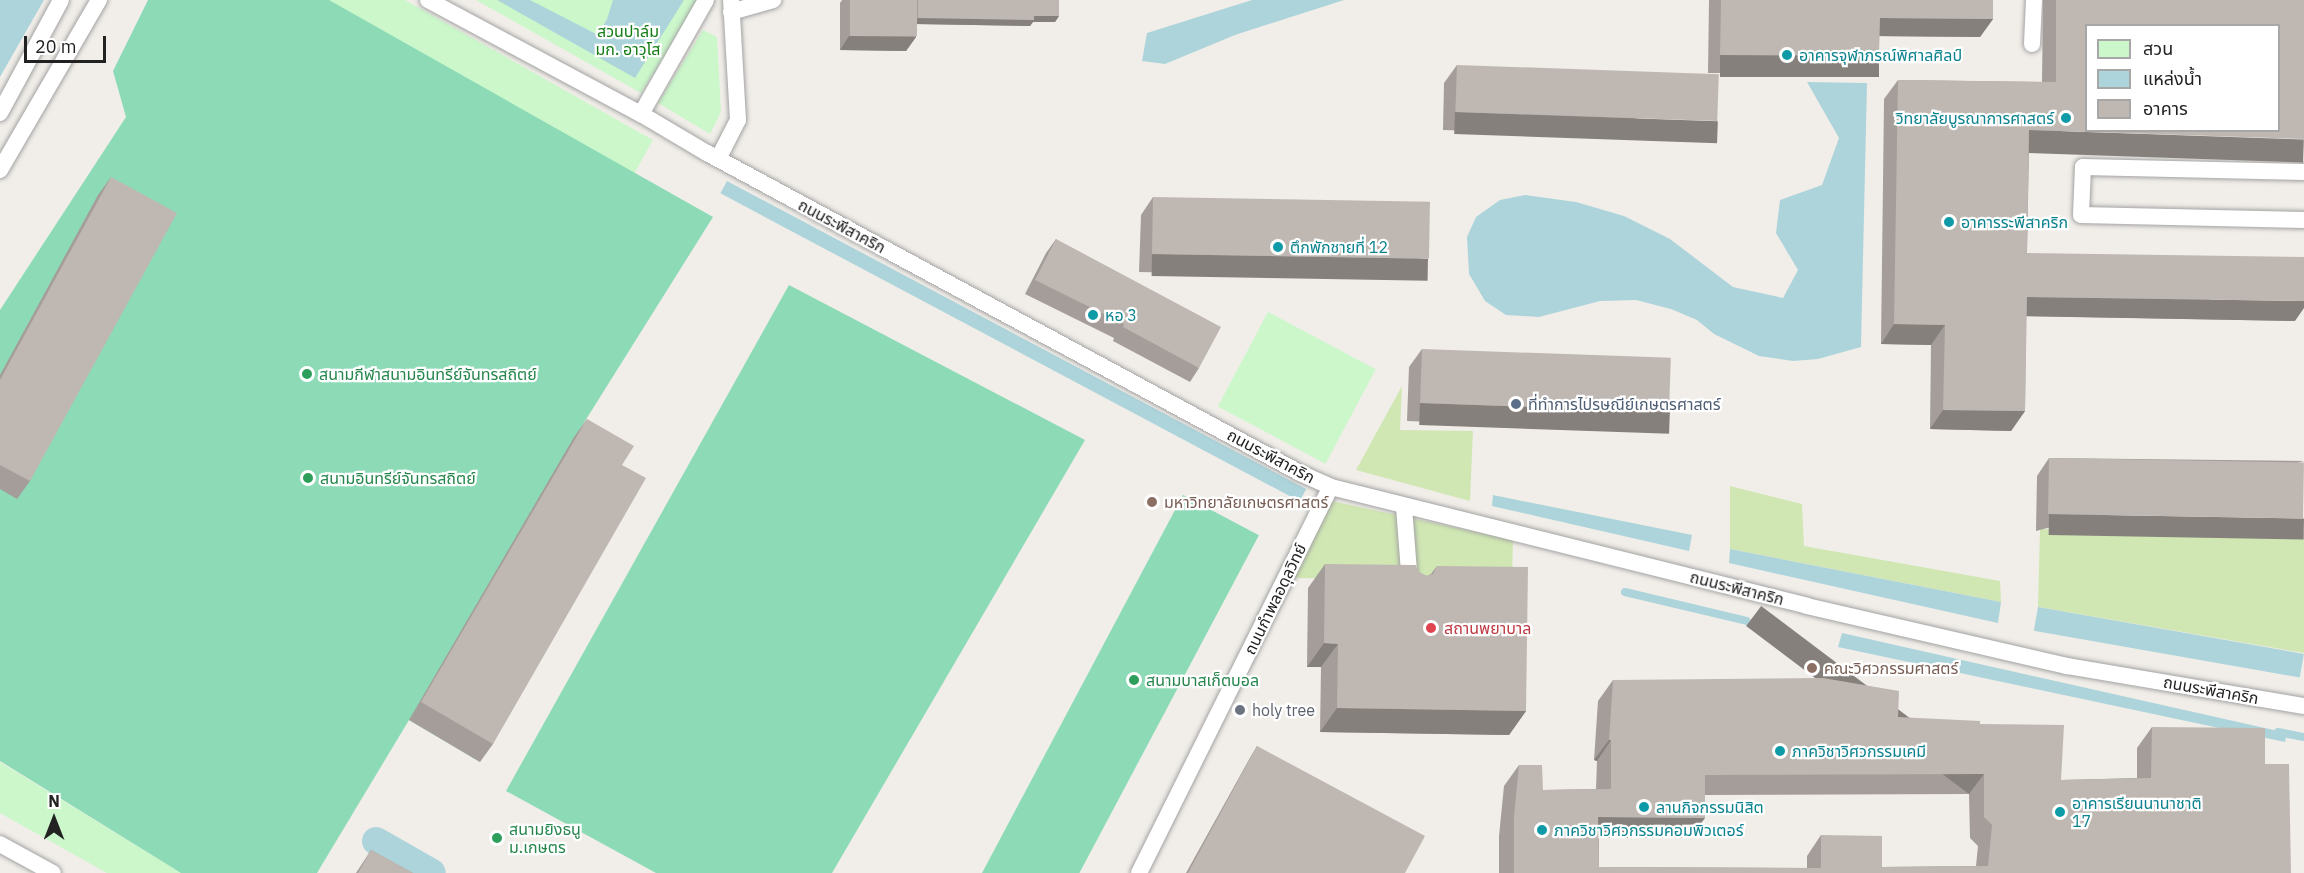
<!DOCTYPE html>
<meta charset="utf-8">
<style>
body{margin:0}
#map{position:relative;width:2304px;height:873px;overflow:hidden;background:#f1eee9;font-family:"IBM Plex Sans","Noto Sans Thai",sans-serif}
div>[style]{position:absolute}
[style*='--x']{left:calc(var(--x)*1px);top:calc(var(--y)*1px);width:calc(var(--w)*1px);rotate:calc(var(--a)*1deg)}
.grass>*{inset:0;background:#d0e7b3}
.park>*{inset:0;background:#cbf7cb;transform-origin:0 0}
.pitch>*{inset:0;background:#8ddab7;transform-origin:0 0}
.water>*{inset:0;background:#add4db;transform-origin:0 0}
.stream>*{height:8px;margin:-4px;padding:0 4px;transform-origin:4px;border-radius:4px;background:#add4db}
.canal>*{height:28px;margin:-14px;padding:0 14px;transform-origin:14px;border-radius:14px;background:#add4db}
.roads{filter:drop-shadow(0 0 2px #a3a3a3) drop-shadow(0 0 2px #a3a3a3)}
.lane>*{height:16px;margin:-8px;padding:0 8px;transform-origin:8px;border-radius:8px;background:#fff}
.wall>*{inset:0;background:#a49d99}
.shaded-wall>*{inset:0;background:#86807d;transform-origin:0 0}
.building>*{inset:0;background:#bfb7b2;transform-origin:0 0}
.dots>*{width:16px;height:16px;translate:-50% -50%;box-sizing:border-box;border:3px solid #fff;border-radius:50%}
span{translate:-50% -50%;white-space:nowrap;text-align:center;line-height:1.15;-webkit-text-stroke:4.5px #fff;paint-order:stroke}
.park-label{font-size:16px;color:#147c15}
.culture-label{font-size:16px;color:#0d838f}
.left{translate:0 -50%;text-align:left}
.right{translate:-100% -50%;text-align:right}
.street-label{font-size:16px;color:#222}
.leisure-label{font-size:16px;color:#27864d}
.service-label{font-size:16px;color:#4e5e75}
.education-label{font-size:16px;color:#785e54}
.health-label{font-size:16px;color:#be3a42}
.worship-label{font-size:16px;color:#5b616d}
.legend{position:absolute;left:2085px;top:24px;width:195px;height:108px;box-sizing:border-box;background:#fff;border:2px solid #a7a7a7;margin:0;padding:8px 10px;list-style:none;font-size:18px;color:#222}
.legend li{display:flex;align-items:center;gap:12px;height:30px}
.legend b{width:30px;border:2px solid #a7a7a7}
.north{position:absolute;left:24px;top:789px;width:60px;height:60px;-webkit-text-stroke:4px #fff;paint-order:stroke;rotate:0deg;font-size:16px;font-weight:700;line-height:24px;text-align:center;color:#222}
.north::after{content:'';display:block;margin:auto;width:21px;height:27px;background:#222;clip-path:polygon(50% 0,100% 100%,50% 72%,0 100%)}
.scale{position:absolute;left:24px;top:36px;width:82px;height:27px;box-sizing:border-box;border:3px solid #222;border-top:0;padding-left:8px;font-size:18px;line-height:21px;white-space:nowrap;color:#222;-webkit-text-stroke:4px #fff;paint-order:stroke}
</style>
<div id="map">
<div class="grass">
<div style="clip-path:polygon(1402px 386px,1400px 430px,1473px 431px,1470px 501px,1356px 470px)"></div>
<div style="clip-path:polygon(1730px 486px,1802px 504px,1804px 546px,2000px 581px,2001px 602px,1730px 549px)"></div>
<div style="clip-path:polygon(1327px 500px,1513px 540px,1512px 580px,1291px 578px)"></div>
<div style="clip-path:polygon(2040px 529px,2304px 533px,2304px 653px,2038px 607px)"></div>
</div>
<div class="park">
<div style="clip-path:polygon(328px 0,405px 0,653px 140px,634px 174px)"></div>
<div style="clip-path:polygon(476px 0,701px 0,641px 93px)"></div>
<div style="clip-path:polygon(703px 30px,717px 37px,721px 112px,710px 134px,658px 103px)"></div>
<div style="left:1268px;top:312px;width:122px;height:107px;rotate:28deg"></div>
<div style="clip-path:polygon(0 762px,181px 873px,107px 873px,0 813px)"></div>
</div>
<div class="pitch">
<div style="clip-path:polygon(148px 0,329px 0,713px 217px,575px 437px,480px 762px,409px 720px,317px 873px,181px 873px,0 761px,0 310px,126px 117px,113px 71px)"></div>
<div style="clip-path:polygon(789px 285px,1085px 440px,832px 873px,656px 873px,506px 791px)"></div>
<div style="left:1183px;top:495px;width:86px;height:430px;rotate:28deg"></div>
</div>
<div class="water">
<div style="clip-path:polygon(0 0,44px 0,0 77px)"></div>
<div style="clip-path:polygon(497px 0,530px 0,598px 35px,607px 19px,613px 0,684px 0,635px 78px)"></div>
<div style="clip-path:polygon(1252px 0,1344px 0,1235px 35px,1165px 64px,1142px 61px,1147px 33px)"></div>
<div style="clip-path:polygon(1807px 82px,1867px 83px,1861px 347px,1818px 359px,1793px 361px,1759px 356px,1714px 334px,1697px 320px,1671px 309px,1636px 300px,1600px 301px,1539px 317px,1506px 315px,1485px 301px,1469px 274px,1467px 237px,1476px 217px,1500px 200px,1525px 195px,1576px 202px,1624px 216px,1670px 239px,1733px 287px,1783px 298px,1798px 270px,1776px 233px,1780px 200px,1822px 185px,1839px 138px)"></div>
<div style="left:727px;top:181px;width:656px;height:14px;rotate:28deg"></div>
<div style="clip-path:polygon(1493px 495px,1692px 535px,1689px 551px,1492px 506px)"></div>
<div style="clip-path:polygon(1730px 549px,2001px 602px,1998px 623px,1729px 563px)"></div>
<div style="left:2038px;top:607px;width:270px;height:24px;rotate:10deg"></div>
<div style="clip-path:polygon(1842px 633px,2287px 733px,2285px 742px,1838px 647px)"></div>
</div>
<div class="stream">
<div style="--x:1625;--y:592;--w:125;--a:13.4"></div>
<div style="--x:2278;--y:732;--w:26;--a:11"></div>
</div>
<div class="canal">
<div style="--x:376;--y:841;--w:64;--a:29.7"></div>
</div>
<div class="roads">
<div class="lane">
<div style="--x:428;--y:0;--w:242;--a:28.2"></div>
<div style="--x:641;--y:114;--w:77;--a:30.6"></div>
<div style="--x:707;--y:153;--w:674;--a:28.35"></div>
<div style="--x:1300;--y:473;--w:34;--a:24"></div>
<div style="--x:1331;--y:487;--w:491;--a:14"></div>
<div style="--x:1807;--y:606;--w:267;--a:13"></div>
<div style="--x:2067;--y:666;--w:240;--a:9.6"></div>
<div style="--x:731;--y:12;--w:44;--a:-15.9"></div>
<div style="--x:2032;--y:44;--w:44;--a:-87.4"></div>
<div style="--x:0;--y:113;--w:128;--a:-61.6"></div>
<div style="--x:641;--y:114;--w:131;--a:-60.3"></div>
<div style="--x:718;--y:159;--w:44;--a:-62.9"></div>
<div style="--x:738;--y:120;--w:120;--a:-93.3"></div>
<div style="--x:0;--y:170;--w:197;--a:-59.8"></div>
<div style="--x:2304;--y:172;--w:221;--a:-178.7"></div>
<div style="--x:2083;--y:167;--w:48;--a:92.4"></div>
<div style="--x:2081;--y:215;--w:223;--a:1.3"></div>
<div style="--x:1404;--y:507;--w:78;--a:85.6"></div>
<div style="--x:0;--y:844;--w:60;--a:28.7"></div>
<div style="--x:1139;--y:873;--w:431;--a:-63.6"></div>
</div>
</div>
<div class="wall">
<div style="clip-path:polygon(842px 0,1059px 0,1059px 16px,1055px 22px,1033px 22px,1030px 26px,916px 24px,916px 37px,906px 51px,840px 50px,840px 3px)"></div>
<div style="clip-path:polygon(1709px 0,1993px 0,1993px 19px,1980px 37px,1879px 36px,1867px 74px,1708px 73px)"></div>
<div style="clip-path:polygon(2043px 0,2304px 0,2029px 150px,2027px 253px,2295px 321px,2026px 316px,2025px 411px,2011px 431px,1930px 429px,1931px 345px,1881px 344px,1884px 99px,1898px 80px,2042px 82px)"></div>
<div style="clip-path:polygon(1457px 65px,1705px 139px,1443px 130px,1444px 83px)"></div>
<div style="clip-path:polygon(111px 177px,30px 481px,17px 499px,0 489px,0 375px,98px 195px)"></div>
<div style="clip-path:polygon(1153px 197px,1428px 260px,1416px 278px,1139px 272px,1141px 215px)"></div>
<div style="clip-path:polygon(1056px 239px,1199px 368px,1190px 382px,1113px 341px,1114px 338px,1025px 294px,1046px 253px)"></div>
<div style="clip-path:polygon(1422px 349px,1670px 413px,1657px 431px,1407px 421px,1409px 367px)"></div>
<div style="clip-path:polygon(587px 419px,622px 465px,493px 744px,480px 762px,409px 720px,574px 437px)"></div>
<div style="clip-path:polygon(2049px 458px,2304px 461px,2036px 531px,2037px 476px)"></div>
<div style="clip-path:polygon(1325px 564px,1418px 572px,1427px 576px,1431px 574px,1437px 566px,1526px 711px,1509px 735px,1320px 732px,1321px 667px,1307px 667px,1308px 588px)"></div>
<div style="clip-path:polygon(evenodd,1613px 680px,1898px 717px,1980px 724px,2061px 780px,2137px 778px,2137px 748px,2152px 727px,2265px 764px,2291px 873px,1499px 873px,1499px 836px,1504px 786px,1519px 765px,1543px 790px,1596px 789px,1597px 761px,1594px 760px,1598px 701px,1613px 680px,1969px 794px,1970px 838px,1978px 846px,1976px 866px,1882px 867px,1821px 835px,1807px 856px,1807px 868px,1599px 867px,1599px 838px,1690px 838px,1705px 795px,1969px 794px)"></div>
<div style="clip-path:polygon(1257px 746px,1405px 873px,1186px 873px,1251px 756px)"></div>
<div style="clip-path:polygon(371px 850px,413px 873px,356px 873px)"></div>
</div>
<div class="shaded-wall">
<div style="clip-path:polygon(1034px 16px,1059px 16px,1055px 22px,1033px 22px,1030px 26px,914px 24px,918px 18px)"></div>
<div style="clip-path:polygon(1880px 18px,1993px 19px,1980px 37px,1867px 36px)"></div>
<div style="clip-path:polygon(849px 36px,916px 37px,906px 51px,840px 50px)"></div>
<div style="left:1720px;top:55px;width:159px;height:22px"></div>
<div style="left:1455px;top:112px;width:263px;height:22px;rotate:2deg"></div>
<div style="left:2029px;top:130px;width:275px;height:23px;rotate:2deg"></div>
<div style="left:1152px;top:254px;width:276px;height:22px;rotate:1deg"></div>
<div style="clip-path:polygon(2027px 297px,2304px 301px,2304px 308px,2295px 321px,2013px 316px)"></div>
<div style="clip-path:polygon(1894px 324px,1945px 325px,1931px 345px,1881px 344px)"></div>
<div style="left:1420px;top:403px;width:250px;height:22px;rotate:2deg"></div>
<div style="clip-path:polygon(1943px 410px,2025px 411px,2011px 431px,1930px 429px)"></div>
<div style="left:2049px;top:514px;width:255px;height:21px;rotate:1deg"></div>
<div style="clip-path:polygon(1324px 643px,1338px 644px,1321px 667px,1307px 667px)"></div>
<div style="clip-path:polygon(1337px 708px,1526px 711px,1509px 735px,1320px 732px)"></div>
<div style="clip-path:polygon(1609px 740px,1611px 740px,1597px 761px,1594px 760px)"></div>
<div style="left:1984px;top:774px;width:25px;height:279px;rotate:127deg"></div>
<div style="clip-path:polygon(1598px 817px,1705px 818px,1690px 838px,1584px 838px)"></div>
</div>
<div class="building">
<div style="left:850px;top:0;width:67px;height:36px"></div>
<div style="clip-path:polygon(918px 0,1059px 0,1059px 16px,1034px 16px,1034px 20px,918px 18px)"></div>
<div style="clip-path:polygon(1721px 0,1993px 0,1993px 19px,1880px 18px,1879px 56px,1720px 55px)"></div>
<div style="clip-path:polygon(evenodd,2056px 0,2304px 0,2304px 139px,2029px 130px,2027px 253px,2304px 257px,2304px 301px,2027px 297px,2025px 411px,1943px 410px,1945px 325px,1894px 324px,1898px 80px,2056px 82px,2056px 0,2086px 26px,2278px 26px,2278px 130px,2086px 130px,2086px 26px)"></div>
<div style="left:1457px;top:65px;width:262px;height:47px;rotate:2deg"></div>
<div style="clip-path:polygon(111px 177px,177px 213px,30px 481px,0 465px,0 380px)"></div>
<div style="left:1153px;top:197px;width:277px;height:57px;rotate:1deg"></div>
<div style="clip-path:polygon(1056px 239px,1221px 327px,1199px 368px,1123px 327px,1124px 324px,1035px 280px)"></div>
<div style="left:1422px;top:349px;width:249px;height:54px;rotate:2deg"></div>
<div style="clip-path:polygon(587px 419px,634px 446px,622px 465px,646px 478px,493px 744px,421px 702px)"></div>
<div style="left:2049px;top:458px;width:255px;height:56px;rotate:1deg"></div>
<div style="clip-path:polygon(1325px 564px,1416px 565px,1418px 572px,1427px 576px,1433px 574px,1437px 566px,1528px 567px,1526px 711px,1337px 708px,1338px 644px,1324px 643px)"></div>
<div style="clip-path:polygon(evenodd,1823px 678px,1899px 691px,1898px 717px,1980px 721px,1980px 724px,2064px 725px,2061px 780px,2151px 778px,2152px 727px,2265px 728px,2265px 764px,2289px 764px,2291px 873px,1514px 873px,1514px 816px,1519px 765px,1542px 765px,1543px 790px,1611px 789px,1611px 740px,1609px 740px,1613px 680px,1823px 678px,1984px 774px,1984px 817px,1992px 825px,1988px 866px,1882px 867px,1882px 836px,1821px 835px,1821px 868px,1599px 867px,1598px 817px,1705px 818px,1705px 775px,1984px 774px)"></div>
<div style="clip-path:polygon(1257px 746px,1425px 836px,1405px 873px,1188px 873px)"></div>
<div style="clip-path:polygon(371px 850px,413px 873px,358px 873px)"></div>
</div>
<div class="dots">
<div style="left:1787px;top:55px;background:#0f9aa8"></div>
<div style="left:2066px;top:118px;background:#0f9aa8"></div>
<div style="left:1949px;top:222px;background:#0f9aa8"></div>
<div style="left:1278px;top:247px;background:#0f9aa8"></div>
<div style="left:1093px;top:315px;background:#0f9aa8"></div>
<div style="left:307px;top:374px;background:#2e9e5b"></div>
<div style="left:1516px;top:404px;background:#5c6f8a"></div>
<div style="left:308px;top:478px;background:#2e9e5b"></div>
<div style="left:1152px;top:502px;background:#8d6e63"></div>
<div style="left:1431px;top:628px;background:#e0444e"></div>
<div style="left:1812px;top:668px;background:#8d6e63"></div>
<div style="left:1134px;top:680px;background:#2e9e5b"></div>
<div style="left:1240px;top:710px;background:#6b7280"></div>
<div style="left:1780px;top:751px;background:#0f9aa8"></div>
<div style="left:1644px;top:807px;background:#0f9aa8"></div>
<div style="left:2060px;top:812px;background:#0f9aa8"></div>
<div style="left:1542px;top:830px;background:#0f9aa8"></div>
<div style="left:497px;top:838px;background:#2e9e5b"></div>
</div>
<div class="park-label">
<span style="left:628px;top:40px">สวนปาล์ม<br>มก. อาวุโส</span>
</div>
<div class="culture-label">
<span class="left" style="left:1799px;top:55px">อาคารจุฬาภรณ์พิศาลศิลป์</span>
<span class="right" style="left:2054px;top:118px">วิทยาลัยบูรณาการศาสตร์</span>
<span class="left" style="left:1961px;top:222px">อาคารระพีสาคริก</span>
<span class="left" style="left:1290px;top:247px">ตึกพักชายที่ 12</span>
<span class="left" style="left:1105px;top:315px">หอ 3</span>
<span class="left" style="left:1792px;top:751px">ภาควิชาวิศวกรรมเคมี</span>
<span class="left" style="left:2072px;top:812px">อาคารเรียนนานาชาติ<br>17</span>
<span class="left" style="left:1656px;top:807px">ลานกิจกรรมนิสิต</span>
<span class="left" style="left:1554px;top:830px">ภาควิชาวิศวกรรมคอมพิวเตอร์</span>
</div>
<div class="street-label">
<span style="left:842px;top:226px;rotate:28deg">ถนนระพีสาคริก</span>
<span style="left:1271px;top:456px;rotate:28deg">ถนนระพีสาคริก</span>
<span style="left:1737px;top:588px;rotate:14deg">ถนนระพีสาคริก</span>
<span style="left:1275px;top:599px;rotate:-64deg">ถนนกำพลอดุลวิทย์</span>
<span style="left:2211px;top:690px;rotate:10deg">ถนนระพีสาคริก</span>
</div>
<div class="leisure-label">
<span class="left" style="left:319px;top:374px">สนามกีฬาสนามอินทรีย์จันทรสถิตย์</span>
<span class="left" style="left:320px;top:478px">สนามอินทรีย์จันทรสถิตย์</span>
<span class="left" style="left:1146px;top:680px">สนามบาสเก็ตบอล</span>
<span class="left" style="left:509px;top:838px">สนามยิงธนู<br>ม.เกษตร</span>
</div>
<div class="service-label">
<span class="left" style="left:1528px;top:404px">ที่ทำการไปรษณีย์เกษตรศาสตร์</span>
</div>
<div class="education-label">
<span class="left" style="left:1164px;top:502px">มหาวิทยาลัยเกษตรศาสตร์</span>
<span class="left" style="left:1824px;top:668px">คณะวิศวกรรมศาสตร์</span>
</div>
<div class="health-label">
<span class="left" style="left:1444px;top:628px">สถานพยาบาล</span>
</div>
<div class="worship-label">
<span class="left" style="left:1252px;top:710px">holy tree</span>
</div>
<ul class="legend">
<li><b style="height:16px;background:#cbf7cb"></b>สวน</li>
<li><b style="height:16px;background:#add4db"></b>แหล่งน้ำ</li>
<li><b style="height:16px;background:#bfb7b2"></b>อาคาร</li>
</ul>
<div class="north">N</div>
<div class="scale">20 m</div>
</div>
